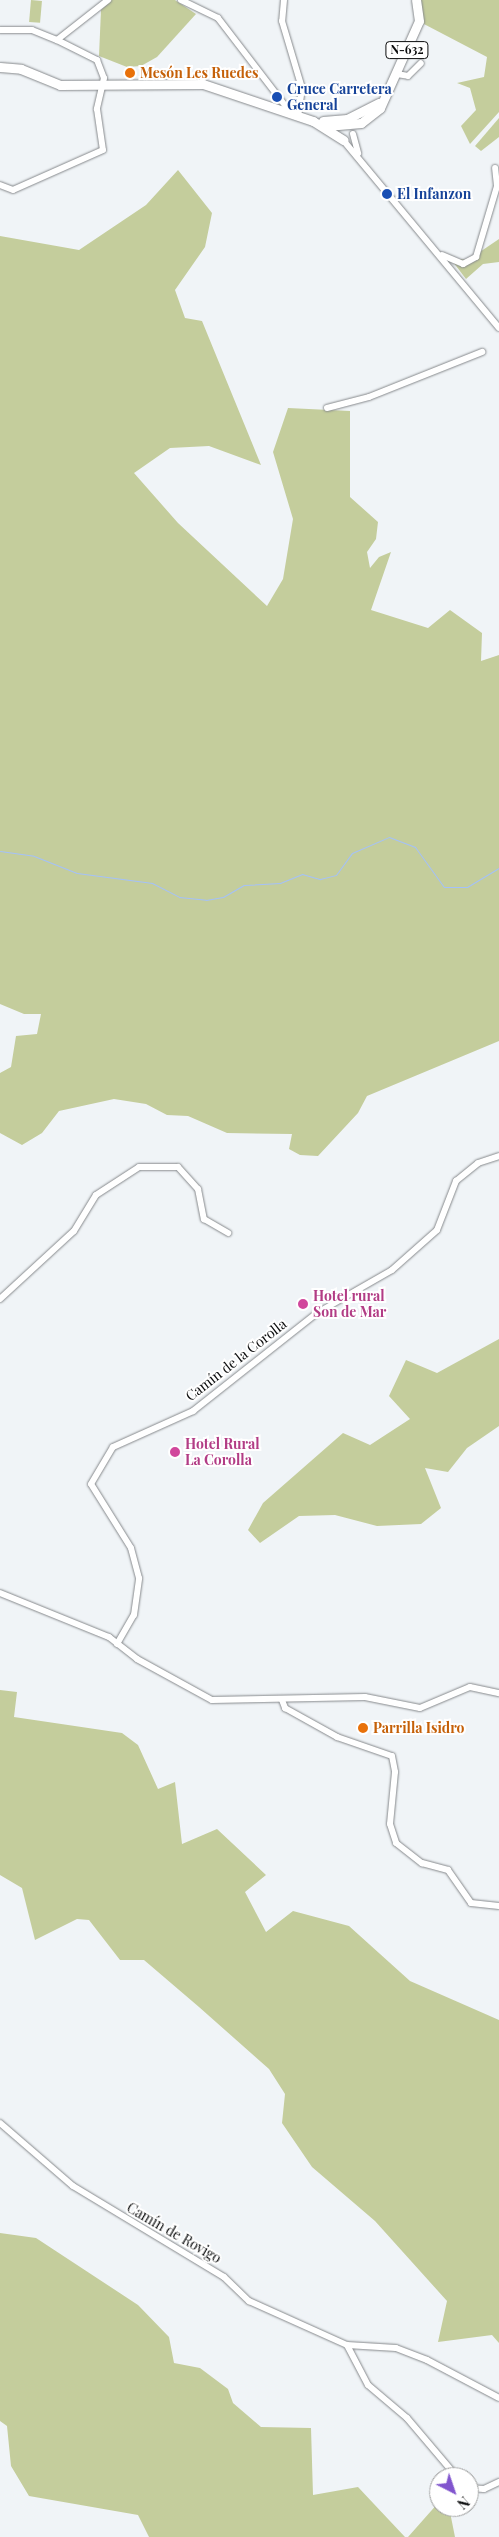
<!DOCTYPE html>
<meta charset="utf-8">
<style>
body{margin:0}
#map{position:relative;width:499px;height:2537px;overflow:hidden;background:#f0f4f7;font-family:"Playfair Display",serif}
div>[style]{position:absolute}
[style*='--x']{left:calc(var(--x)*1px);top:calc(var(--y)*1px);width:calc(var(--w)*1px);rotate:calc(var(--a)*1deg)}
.green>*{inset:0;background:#c4cd9c;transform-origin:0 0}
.stream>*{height:1px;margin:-0.5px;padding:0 0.5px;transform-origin:0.5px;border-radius:0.5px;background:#a4c1f9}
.roads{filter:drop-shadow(0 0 1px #86898c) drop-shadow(0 0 1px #86898c)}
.minor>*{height:6px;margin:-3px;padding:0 3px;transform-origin:3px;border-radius:3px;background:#fff}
.highway>*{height:9px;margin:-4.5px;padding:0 4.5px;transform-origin:4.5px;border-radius:4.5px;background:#fff}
.dots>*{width:14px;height:14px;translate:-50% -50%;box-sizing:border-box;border:2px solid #fff;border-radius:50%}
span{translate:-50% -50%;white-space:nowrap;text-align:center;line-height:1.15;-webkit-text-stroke:4px #fff;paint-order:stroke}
.shield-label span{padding:1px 4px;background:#fff;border:1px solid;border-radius:4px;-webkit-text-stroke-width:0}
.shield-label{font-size:12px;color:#0b0c0d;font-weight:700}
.food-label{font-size:14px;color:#c56008;font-weight:700}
.left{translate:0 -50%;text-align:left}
.transit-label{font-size:14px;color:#164399;font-weight:700}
.hotel-label{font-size:14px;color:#b23c85;font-weight:700}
.street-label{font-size:14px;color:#0b0c0d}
.north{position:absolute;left:429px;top:2467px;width:50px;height:50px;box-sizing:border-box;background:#fff;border:1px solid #9d9e9e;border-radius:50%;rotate:139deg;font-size:14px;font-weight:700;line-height:20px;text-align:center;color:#0b0c0d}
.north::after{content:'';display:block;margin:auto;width:18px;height:22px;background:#8155ce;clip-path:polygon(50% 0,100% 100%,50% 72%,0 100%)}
</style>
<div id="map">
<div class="green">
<div style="left:31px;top:0;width:11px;height:22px;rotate:5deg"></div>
<div style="clip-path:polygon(111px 0,175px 0,196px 14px,157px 57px,141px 66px,127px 67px,99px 56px,101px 10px)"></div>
<div style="clip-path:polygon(420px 0,499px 0,499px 112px,470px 144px,461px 126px,476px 110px,470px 88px,457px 83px,484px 77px,487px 57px,422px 23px)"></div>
<div style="clip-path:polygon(499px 118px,499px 137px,481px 151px,475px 146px)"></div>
<div style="clip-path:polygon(178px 170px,212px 213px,205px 247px,175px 290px,185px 318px,202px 321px,261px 465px,209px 446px,170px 448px,134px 473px,178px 523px,267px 606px,283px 579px,293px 519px,273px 452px,288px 408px,350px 411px,350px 497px,378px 522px,376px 539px,367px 552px,370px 568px,379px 557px,391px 552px,371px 610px,428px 628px,450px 610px,482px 633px,481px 661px,499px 655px,499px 1041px,367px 1096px,358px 1113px,318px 1156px,300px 1155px,289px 1149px,292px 1134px,227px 1133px,188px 1116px,167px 1115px,146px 1104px,114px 1099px,59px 1111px,42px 1133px,22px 1145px,0 1133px,0 1073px,11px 1067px,16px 1036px,37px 1034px,41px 1014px,24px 1014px,0 1004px,0 236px,79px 250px,146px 205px)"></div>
<div style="clip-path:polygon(499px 239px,499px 262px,483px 264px,466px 279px,450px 258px,468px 260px)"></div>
<div style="clip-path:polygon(499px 1339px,499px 1426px,467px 1448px,448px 1472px,425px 1468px,441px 1508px,421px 1524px,377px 1526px,335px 1515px,299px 1516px,260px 1543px,248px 1530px,263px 1503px,343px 1433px,370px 1445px,410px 1419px,389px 1396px,406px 1360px,437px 1373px)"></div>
<div style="clip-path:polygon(0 1690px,17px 1692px,14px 1717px,122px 1733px,138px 1745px,158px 1789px,175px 1782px,182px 1844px,217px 1829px,266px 1875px,245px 1892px,266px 1932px,293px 1911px,349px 1926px,410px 1981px,499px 2020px,499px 2343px,492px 2335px,438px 2342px,447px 2301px,375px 2221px,312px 2167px,282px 2123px,285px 2094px,269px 2069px,199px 2007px,144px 1960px,120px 1960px,89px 1920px,77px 1919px,35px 1940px,22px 1888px,0 1875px)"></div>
<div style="clip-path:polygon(0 2233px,36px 2238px,138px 2305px,169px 2337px,174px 2363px,200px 2368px,228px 2389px,233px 2403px,261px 2427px,311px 2428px,313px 2495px,358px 2487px,405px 2537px,149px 2537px,138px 2515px,29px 2496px,11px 2466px,7px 2426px,0 2421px)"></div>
<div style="clip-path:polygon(439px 2502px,439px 2507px,449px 2507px,455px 2537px,408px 2537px)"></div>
</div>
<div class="stream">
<div style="--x:0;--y:851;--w:34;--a:8"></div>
<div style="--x:34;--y:856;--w:46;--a:21.6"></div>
<div style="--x:77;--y:873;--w:76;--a:7.6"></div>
<div style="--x:152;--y:883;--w:30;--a:27"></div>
<div style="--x:179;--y:897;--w:27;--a:6"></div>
<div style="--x:206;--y:900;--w:17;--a:-10"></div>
<div style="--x:223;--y:897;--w:24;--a:-30"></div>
<div style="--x:244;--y:885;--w:36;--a:-3"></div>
<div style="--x:280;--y:883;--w:24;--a:-22"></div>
<div style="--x:302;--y:874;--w:19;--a:16"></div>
<div style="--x:320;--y:879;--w:16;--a:-14"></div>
<div style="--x:336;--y:875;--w:27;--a:-54"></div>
<div style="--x:352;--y:853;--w:40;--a:-23.4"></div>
<div style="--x:389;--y:837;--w:28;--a:21"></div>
<div style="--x:415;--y:847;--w:49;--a:54.1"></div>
<div style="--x:444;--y:887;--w:23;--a:0"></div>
<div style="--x:467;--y:887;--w:37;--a:-31"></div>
</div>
<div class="roads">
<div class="minor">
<div style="--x:181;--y:0;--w:41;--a:25.9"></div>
<div style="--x:218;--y:18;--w:120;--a:52.5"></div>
<div style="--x:284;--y:0;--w:21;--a:95"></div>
<div style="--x:282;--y:21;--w:70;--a:73.4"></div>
<div style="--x:302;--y:88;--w:28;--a:98"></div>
<div style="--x:0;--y:30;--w:32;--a:0"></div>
<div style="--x:32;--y:30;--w:27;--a:22"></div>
<div style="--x:57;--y:40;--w:45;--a:26.6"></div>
<div style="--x:97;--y:60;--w:19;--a:69"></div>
<div style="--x:104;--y:78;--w:32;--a:103"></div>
<div style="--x:97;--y:109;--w:41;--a:81.7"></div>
<div style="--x:103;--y:150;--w:98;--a:156"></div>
<div style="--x:13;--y:190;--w:14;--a:-159"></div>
<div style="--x:57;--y:40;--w:65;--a:-38.1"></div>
<div style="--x:397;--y:74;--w:11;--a:10"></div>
<div style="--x:408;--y:76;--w:18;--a:-45"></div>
<div style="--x:353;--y:134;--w:20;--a:75"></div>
<div style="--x:343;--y:140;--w:244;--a:50.3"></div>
<div style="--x:442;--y:255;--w:23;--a:23"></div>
<div style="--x:463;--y:264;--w:15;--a:-28"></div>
<div style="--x:476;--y:257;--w:74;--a:-73.5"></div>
<div style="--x:497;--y:186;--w:18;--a:-96"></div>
<div style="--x:327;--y:408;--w:43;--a:-14.7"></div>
<div style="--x:369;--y:397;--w:122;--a:-21.7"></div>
<div style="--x:0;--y:1299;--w:100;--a:-42.6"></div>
<div style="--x:74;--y:1231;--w:42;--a:-58.6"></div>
<div style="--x:96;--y:1195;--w:51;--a:-33.1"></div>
<div style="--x:139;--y:1167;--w:39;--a:0"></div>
<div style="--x:178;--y:1167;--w:30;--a:48"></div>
<div style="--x:198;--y:1189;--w:31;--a:79"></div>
<div style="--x:204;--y:1219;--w:28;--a:30"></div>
<div style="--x:0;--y:1593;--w:118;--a:22"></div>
<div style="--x:109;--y:1637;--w:36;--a:38"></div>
<div style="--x:137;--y:1659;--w:85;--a:28.7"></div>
<div style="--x:212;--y:1700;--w:153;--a:-1.1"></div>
<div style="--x:365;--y:1697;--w:56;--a:11.3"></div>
<div style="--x:420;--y:1708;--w:54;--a:-22.8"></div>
<div style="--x:470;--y:1687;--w:30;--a:12"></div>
<div style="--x:117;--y:1644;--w:34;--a:-60"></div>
<div style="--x:134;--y:1615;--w:37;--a:-82"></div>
<div style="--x:139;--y:1578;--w:31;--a:-105"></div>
<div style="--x:131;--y:1548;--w:75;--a:-122"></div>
<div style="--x:91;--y:1484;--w:43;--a:-59.3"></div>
<div style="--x:113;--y:1447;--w:88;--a:-24.2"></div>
<div style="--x:193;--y:1411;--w:158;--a:-38.3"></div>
<div style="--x:317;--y:1313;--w:86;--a:-29.8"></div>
<div style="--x:392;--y:1270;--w:60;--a:-41.6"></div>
<div style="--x:437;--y:1230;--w:53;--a:-68.8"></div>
<div style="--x:456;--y:1181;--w:28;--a:-39"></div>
<div style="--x:478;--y:1163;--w:22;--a:-18"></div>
<div style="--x:282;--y:1700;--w:9;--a:69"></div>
<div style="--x:285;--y:1708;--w:60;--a:29.1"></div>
<div style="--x:337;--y:1737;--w:58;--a:19.1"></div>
<div style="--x:392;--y:1756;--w:16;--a:79"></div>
<div style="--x:395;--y:1772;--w:52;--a:95.5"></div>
<div style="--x:390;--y:1824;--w:20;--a:72"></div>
<div style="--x:396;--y:1843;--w:33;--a:38"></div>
<div style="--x:422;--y:1863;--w:27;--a:15"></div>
<div style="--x:448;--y:1870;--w:40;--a:55.1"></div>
<div style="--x:471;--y:1903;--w:28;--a:6"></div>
<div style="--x:0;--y:2123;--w:96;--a:40.8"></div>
<div style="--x:73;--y:2186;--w:176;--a:31.1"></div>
<div style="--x:224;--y:2277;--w:35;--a:44"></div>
<div style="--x:249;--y:2301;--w:107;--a:24.2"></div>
<div style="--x:347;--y:2345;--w:49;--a:3.5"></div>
<div style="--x:396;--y:2348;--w:33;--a:21"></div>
<div style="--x:427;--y:2360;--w:81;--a:27.8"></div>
<div style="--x:347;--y:2345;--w:45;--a:62.3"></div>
<div style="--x:368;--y:2385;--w:51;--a:40.2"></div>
<div style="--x:407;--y:2418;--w:77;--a:49.7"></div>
<div style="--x:469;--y:2488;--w:15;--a:4"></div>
<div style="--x:484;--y:2489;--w:17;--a:-25"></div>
</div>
<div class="highway">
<div style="--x:0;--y:67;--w:21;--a:5"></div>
<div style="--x:21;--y:69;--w:42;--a:22.3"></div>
<div style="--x:60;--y:85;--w:143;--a:-0.4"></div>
<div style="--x:203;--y:84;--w:116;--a:18.6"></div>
<div style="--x:313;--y:121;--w:36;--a:32"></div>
<div style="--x:323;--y:121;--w:24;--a:-5"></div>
<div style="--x:347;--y:119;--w:36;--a:-27"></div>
<div style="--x:327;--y:126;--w:34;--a:-5"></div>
<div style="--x:361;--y:123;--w:24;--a:-38"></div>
<div style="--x:380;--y:108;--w:95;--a:-65.9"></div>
<div style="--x:419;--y:21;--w:21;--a:-98"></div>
</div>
</div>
<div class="dots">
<div style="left:130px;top:73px;background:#e8710a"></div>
<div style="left:277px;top:97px;background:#1a4fb4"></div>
<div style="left:387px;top:194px;background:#1a4fb4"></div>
<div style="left:303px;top:1304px;background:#d1479c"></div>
<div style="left:175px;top:1452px;background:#d1479c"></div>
<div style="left:363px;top:1728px;background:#e8710a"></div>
</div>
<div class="shield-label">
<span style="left:407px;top:50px">N-632</span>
</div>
<div class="food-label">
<span class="left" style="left:140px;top:73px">Mesón Les Ruedes</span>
<span class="left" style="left:373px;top:1728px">Parrilla Isidro</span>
</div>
<div class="transit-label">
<span class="left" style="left:287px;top:97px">Cruce Carretera<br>General</span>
<span class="left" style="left:397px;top:194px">El Infanzon</span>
</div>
<div class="hotel-label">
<span class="left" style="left:313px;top:1304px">Hotel rural<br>Son de Mar</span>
<span class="left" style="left:185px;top:1452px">Hotel Rural<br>La Corolla</span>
</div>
<div class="street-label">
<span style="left:236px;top:1360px;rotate:-38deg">Camín de la Corolla</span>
<span style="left:174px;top:2233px;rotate:30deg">Camín de Rovigo</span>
</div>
<div class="north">N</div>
</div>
